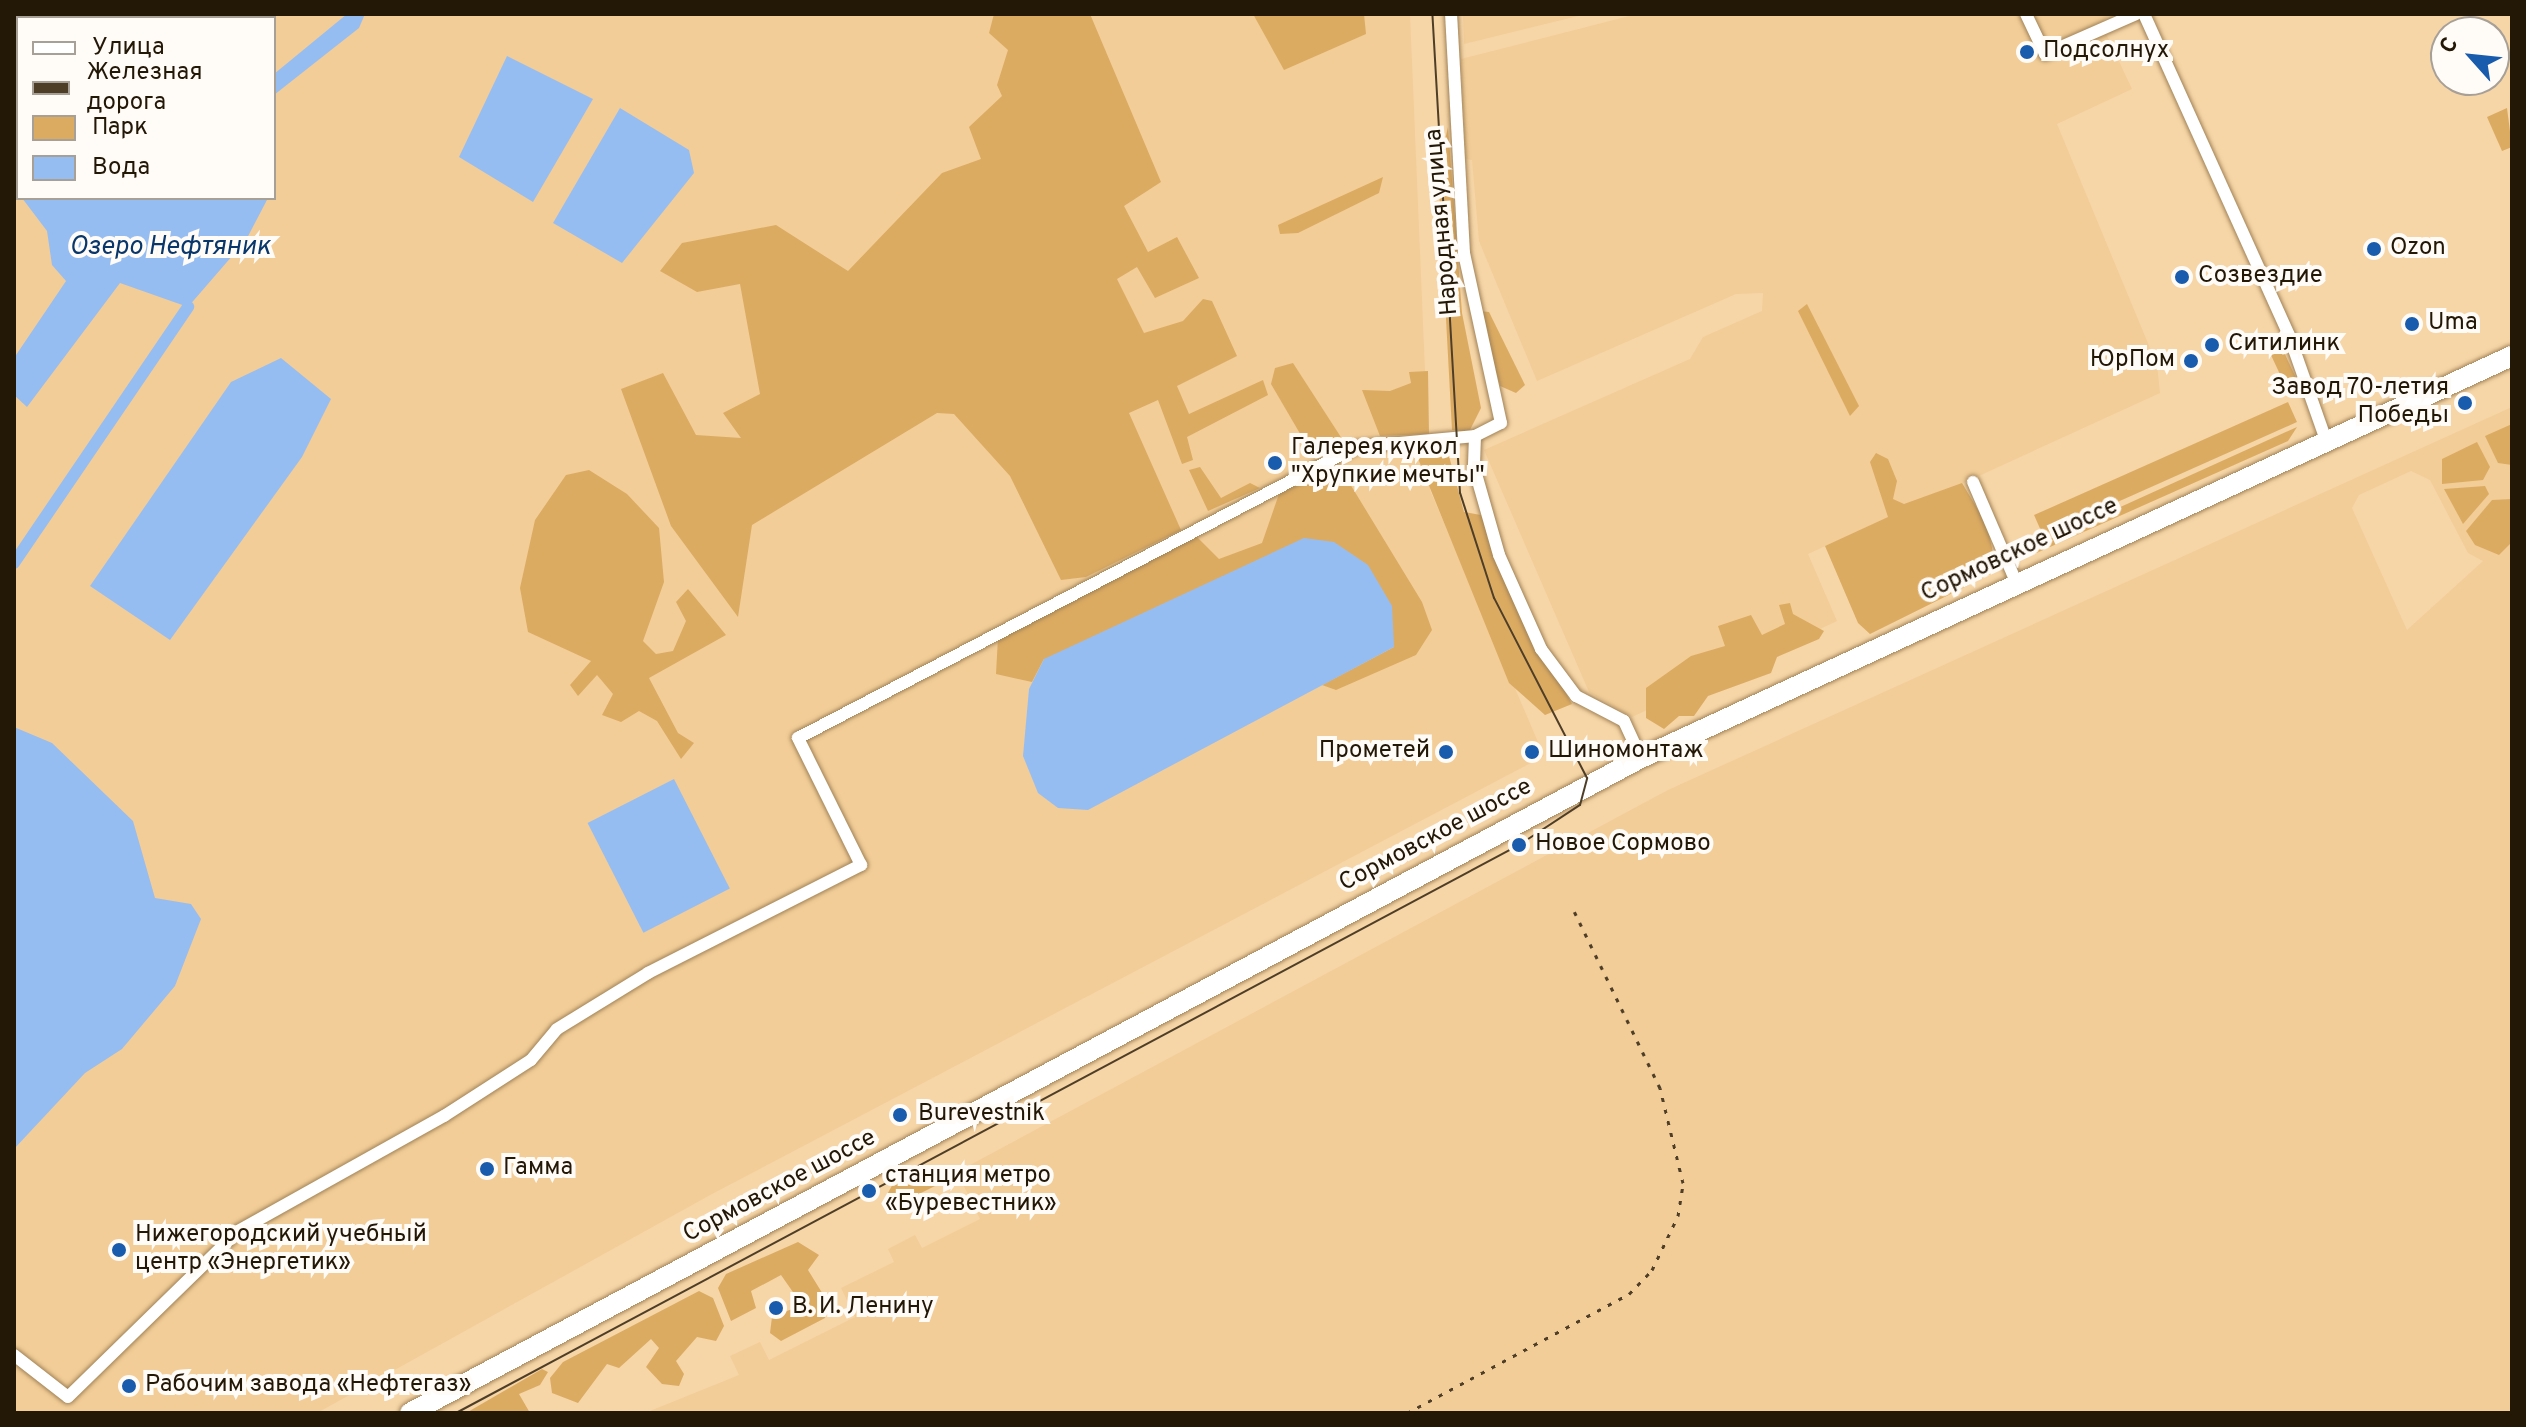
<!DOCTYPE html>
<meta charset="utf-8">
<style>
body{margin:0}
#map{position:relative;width:2526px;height:1427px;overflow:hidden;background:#f6d5a7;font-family:Overpass,sans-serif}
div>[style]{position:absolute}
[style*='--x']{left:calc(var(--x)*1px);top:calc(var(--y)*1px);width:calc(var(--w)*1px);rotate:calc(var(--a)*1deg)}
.built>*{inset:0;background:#f2cd98}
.green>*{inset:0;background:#dcab62;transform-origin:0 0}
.water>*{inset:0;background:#96bdf1;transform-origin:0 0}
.canal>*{height:12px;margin:-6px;padding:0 6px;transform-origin:6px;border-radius:6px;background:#96bdf1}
.roads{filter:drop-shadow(0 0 2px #a08256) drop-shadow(0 0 2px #a08256)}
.minor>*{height:12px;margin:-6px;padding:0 6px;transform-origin:6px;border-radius:6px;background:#fff}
.primary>*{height:20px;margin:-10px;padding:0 10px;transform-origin:10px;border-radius:10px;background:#fff}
.tram>*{height:2px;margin:-1px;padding:0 1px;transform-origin:1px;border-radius:1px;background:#4e3e27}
.rail>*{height:3px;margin-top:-1.5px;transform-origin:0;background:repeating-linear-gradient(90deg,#4e3e27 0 4px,transparent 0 12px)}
.dots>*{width:22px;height:22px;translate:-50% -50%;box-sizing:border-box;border:4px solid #fffbf7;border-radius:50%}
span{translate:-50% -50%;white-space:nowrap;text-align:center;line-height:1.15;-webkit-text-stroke:8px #fffbf7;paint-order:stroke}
.poi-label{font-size:24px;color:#231706}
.left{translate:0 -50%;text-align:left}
.right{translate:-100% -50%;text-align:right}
.street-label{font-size:24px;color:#231706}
.water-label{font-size:26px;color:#09366b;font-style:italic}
.frame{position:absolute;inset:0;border:16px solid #231706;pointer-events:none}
.legend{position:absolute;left:16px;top:16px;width:260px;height:184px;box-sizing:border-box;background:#fffbf7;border:2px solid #a7a097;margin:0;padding:10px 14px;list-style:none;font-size:24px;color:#231706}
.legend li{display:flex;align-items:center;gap:16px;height:40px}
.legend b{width:40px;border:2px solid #a7a097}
.north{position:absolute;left:2430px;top:16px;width:80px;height:80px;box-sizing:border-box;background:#fffbf7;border:2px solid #a7a097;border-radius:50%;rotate:297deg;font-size:22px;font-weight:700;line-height:32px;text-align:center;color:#231706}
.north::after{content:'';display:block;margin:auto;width:28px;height:36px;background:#195bac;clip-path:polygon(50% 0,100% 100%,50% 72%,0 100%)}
</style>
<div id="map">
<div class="built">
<div style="clip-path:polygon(evenodd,14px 14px,1410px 14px,1430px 490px,1544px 756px,712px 1194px,317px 1413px,14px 1413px,14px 14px,18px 18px,274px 18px,274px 198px,18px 198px,18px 18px)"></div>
<div style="clip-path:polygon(1463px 14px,1586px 14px,1464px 44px)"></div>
<div style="clip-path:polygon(1637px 14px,2110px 14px,2101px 23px,2132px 89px,2057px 124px,2157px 365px,2160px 393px,1808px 554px,1837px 621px,1632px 717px,1589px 692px,1484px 450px,1690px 359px,1703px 337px,1762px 311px,1763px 293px,1736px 294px,1537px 381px,1479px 241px,1472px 160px,1465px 159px,1461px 59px)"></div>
<div style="clip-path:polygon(evenodd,2512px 407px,2512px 1413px,645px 1413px,739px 1375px,730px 1356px,760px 1342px,769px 1360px,855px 1317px,841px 1288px,894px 1262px,888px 1249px,915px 1235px,922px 1248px,980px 1219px,957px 1172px,1668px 790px,2512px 407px,2411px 471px,2430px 480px,2468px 553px,2483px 561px,2407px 630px,2352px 508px,2359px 495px,2411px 471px)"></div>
</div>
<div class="green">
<div style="clip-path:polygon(994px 14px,1090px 14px,1161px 182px,1124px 206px,1148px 252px,1177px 237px,1199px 278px,1155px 298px,1137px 267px,1117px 279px,1144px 333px,1183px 321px,1203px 299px,1212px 301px,1237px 356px,1177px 386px,1189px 414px,1263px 380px,1268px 395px,1187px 437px,1193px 460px,1182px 464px,1158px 400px,1129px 413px,1181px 530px,1086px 577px,1061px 580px,1010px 476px,954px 414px,937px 413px,752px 525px,738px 617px,671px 526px,621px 389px,663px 373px,696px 435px,741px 438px,723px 413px,760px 394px,740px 284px,697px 292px,660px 271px,682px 243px,776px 225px,848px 271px,942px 173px,981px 159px,969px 127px,1002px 96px,997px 85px,1008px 50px,989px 33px)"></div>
<div style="clip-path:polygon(1253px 14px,1364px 14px,1366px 34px,1284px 70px)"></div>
<div style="clip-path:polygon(2507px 108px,2512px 147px,2502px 151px,2487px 117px)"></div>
<div style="clip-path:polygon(1448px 127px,1462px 313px,1481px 408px,1469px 432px,1452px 430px,1438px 170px)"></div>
<div style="clip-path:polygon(1383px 177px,1379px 193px,1298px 233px,1280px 234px,1278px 225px)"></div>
<div style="clip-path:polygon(1807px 304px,1859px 406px,1850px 416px,1798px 311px)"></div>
<div style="clip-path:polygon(1479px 311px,1489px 312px,1525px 385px,1516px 393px,1500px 386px)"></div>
<div style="left:2283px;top:350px;width:40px;height:13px;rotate:65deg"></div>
<div style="clip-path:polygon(1293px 363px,1346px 445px,1324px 458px,1309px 449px,1271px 384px,1275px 368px)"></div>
<div style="clip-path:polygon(1428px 371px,1429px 434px,1380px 436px,1362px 390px,1390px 391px,1411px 383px,1409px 372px)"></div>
<div style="left:2288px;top:402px;width:22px;height:278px;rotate:66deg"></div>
<div style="clip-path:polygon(2512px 424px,2512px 465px,2498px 463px,2485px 436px)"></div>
<div style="clip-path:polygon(2297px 427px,2288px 441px,2032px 555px,2021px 552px)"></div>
<div style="clip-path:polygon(2477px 442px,2490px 467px,2483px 480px,2442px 484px,2442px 459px)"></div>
<div style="clip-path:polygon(1433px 446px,1449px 456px,1464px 512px,1481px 515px,1519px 609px,1572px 704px,1545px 715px,1509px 683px,1415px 451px)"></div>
<div style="clip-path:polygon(1876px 453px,1888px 459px,1897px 481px,1893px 499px,1904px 504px,1962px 483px,1987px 525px,1997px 571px,1870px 634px,1858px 623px,1825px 546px,1888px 517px,1870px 462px)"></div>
<div style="clip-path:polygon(1200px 467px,1221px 498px,1250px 483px,1260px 488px,1208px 511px,1189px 470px)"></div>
<div style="clip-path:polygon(1329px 468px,1347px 479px,1422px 602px,1432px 630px,1416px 655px,1336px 690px,1322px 685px,1394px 647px,1044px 659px,1032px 682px,996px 674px,998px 637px,1195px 535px,1219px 559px,1262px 543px,1279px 494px)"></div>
<div style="clip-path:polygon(589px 470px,627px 494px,659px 528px,664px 582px,643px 641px,656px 654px,673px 651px,686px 621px,676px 602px,688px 589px,726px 635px,649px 678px,678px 733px,694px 743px,681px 759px,657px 721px,639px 711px,621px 722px,602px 715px,613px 694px,597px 675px,578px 696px,570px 685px,591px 661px,528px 632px,520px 588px,535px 520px,566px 475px)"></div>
<div style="clip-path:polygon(2485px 486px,2489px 494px,2463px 524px,2444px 489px)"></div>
<div style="clip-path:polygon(2512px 499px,2512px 542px,2499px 555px,2475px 545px,2466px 531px,2492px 500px)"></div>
<div style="clip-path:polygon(1790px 603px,1793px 614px,1824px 631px,1819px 639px,1777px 657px,1771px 673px,1708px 696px,1694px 716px,1679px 716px,1664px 729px,1646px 718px,1646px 688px,1691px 656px,1725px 646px,1718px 626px,1751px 615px,1762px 635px,1785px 624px,1779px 605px)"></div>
<div style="clip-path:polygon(936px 1173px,939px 1184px,897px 1205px,884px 1200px,894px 1182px,906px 1186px)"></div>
<div style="clip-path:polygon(798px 1242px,819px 1255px,808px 1270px,829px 1304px,825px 1318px,781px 1341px,770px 1333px,772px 1317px,802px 1305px,781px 1275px,751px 1291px,756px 1308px,731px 1321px,718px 1288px,726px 1274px)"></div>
<div style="clip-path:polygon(699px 1291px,713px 1298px,724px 1326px,716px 1341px,697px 1337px,676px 1361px,684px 1374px,679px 1386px,662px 1384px,646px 1367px,659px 1348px,651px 1339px,619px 1368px,607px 1364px,578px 1403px,552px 1393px,550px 1378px,563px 1362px)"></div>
<div style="clip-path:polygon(542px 1369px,548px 1372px,540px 1385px,519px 1394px,530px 1413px,466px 1413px)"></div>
</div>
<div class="water">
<div style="clip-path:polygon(14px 14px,161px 14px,167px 18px,18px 18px,18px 101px)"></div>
<div style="clip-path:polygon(347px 14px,365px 14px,359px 28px,274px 95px,274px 74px)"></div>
<div style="clip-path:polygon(507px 56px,593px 99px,533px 202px,459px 157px)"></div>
<div style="clip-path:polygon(620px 108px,689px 150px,694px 173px,622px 263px,553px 223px)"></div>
<div style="clip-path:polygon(22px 198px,268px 198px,246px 240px,188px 307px,120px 283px,27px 407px,14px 395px,14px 358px,66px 281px,52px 265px,47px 231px)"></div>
<div style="clip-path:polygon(281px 358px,331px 399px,302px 457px,170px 640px,90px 586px,231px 382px)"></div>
<div style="clip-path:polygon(1304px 538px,1334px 542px,1368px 565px,1392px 606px,1394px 647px,1088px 810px,1058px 808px,1038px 793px,1023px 756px,1029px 689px,1044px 659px)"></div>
<div style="clip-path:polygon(14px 727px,52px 743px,133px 821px,155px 898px,191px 904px,201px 919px,175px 986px,122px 1049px,85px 1073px,14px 1149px)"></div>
<div style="left:674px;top:779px;width:123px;height:97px;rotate:63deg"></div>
</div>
<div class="canal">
<div style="--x:14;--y:563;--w:310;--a:-55.8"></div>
</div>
<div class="roads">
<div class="minor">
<div style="--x:2026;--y:14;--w:44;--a:64.6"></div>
<div style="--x:2045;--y:54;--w:99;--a:-23.7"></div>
<div style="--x:2144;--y:14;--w:355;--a:65.7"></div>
<div style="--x:2290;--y:338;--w:108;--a:70.6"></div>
<div style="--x:1475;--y:436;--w:31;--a:92"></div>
<div style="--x:1474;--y:467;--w:91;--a:74.1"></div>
<div style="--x:1499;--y:555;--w:103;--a:65.9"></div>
<div style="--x:1541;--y:649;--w:59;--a:53.3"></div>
<div style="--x:1576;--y:696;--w:54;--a:27.5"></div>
<div style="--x:1624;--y:721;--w:41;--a:65.3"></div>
<div style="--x:1973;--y:482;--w:109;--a:66.7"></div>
<div style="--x:14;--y:1355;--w:68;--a:37.9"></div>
<div style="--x:68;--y:1397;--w:238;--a:-44.3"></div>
<div style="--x:238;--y:1231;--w:236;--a:-29.2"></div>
<div style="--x:444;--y:1116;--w:103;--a:-32.8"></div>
<div style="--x:531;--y:1060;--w:40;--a:-50"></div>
<div style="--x:557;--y:1029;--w:107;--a:-31.6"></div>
<div style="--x:648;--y:973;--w:239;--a:-26.9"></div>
<div style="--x:861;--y:865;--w:142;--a:-116.4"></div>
<div style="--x:798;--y:738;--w:629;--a:-27.54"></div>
<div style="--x:1356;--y:447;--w:120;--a:-5.3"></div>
<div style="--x:1475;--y:436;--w:29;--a:-27"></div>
<div style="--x:1501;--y:423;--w:174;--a:-102.3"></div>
<div style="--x:1464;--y:253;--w:239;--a:-93.1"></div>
</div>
<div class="primary">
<div style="--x:410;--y:1413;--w:1394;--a:-28.02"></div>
<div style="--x:1641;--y:758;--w:959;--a:-24.78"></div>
</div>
</div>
<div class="tram">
<div style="--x:456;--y:1413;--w:1205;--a:-28.12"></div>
<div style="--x:1519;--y:845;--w:73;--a:-33.3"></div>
<div style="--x:1580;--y:805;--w:28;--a:-75"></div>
<div style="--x:1587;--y:778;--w:203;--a:-117.3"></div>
<div style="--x:1494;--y:598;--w:110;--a:-107.9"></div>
<div style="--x:1460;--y:493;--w:480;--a:-93.3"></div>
</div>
<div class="rail">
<div style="--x:1407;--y:1413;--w:252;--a:-28.2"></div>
<div style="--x:1629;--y:1294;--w:33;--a:-46"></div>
<div style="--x:1652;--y:1270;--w:60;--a:-64.3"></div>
<div style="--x:1678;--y:1216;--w:33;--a:-81"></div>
<div style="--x:1683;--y:1183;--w:98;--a:-103.6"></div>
<div style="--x:1660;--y:1088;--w:199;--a:-115.9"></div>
</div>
<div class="dots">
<div style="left:2027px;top:52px;background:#195bac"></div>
<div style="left:2374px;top:249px;background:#195bac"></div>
<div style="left:2182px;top:277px;background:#195bac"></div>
<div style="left:2412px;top:324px;background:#195bac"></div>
<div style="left:2212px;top:345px;background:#195bac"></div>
<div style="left:2191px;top:361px;background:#195bac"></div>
<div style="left:2465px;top:403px;background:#195bac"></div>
<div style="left:1275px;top:463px;background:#195bac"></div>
<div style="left:1446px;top:752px;background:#195bac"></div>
<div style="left:1532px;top:752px;background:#195bac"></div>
<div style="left:1519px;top:845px;background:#195bac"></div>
<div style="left:900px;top:1115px;background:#195bac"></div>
<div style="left:487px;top:1169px;background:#195bac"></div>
<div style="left:869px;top:1191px;background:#195bac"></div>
<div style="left:119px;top:1250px;background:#195bac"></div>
<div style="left:776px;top:1308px;background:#195bac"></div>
<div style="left:129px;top:1386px;background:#195bac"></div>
</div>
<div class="poi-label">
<span class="left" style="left:2043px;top:52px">Подсолнух</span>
<span class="left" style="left:2390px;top:249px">Ozon</span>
<span class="left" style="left:2198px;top:277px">Созвездие</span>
<span class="left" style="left:2428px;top:324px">Uma</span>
<span class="left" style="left:2228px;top:345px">Ситилинк</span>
<span class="right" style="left:2175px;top:361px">ЮрПом</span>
<span class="right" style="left:2449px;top:403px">Завод 70-летия<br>Победы</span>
<span class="left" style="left:1291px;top:463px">Галерея кукол<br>"Хрупкие мечты"</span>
<span class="right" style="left:1430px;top:752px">Прометей</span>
<span class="left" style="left:1548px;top:752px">Шиномонтаж</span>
<span class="left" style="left:1535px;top:845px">Новое Сормово</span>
<span class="left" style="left:918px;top:1115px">Burevestnik</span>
<span class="left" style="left:503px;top:1169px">Гамма</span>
<span class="left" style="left:885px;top:1191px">станция метро<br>«Буревестник»</span>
<span class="left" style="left:135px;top:1250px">Нижегородский учебный<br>центр «Энергетик»</span>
<span class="left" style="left:792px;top:1308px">В. И. Ленину</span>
<span class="left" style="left:145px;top:1386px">Рабочим завода «Нефтегаз»</span>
</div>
<div class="street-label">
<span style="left:1443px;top:222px;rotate:-95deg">Народная улица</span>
<span style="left:2020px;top:551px;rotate:-25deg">Сормовское шоссе</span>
<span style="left:1436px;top:836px;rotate:-28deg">Сормовское шоссе</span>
<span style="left:780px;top:1187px;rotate:-28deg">Сормовское шоссе</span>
</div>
<div class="water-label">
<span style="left:170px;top:248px">Озеро Нефтяник</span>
</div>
<div class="frame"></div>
<ul class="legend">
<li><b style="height:10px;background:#fff"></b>Улица</li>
<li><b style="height:10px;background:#4e3e27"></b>Железная дорога</li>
<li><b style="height:22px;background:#dcab62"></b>Парк</li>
<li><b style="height:22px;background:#96bdf1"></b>Вода</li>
</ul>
<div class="north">С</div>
</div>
